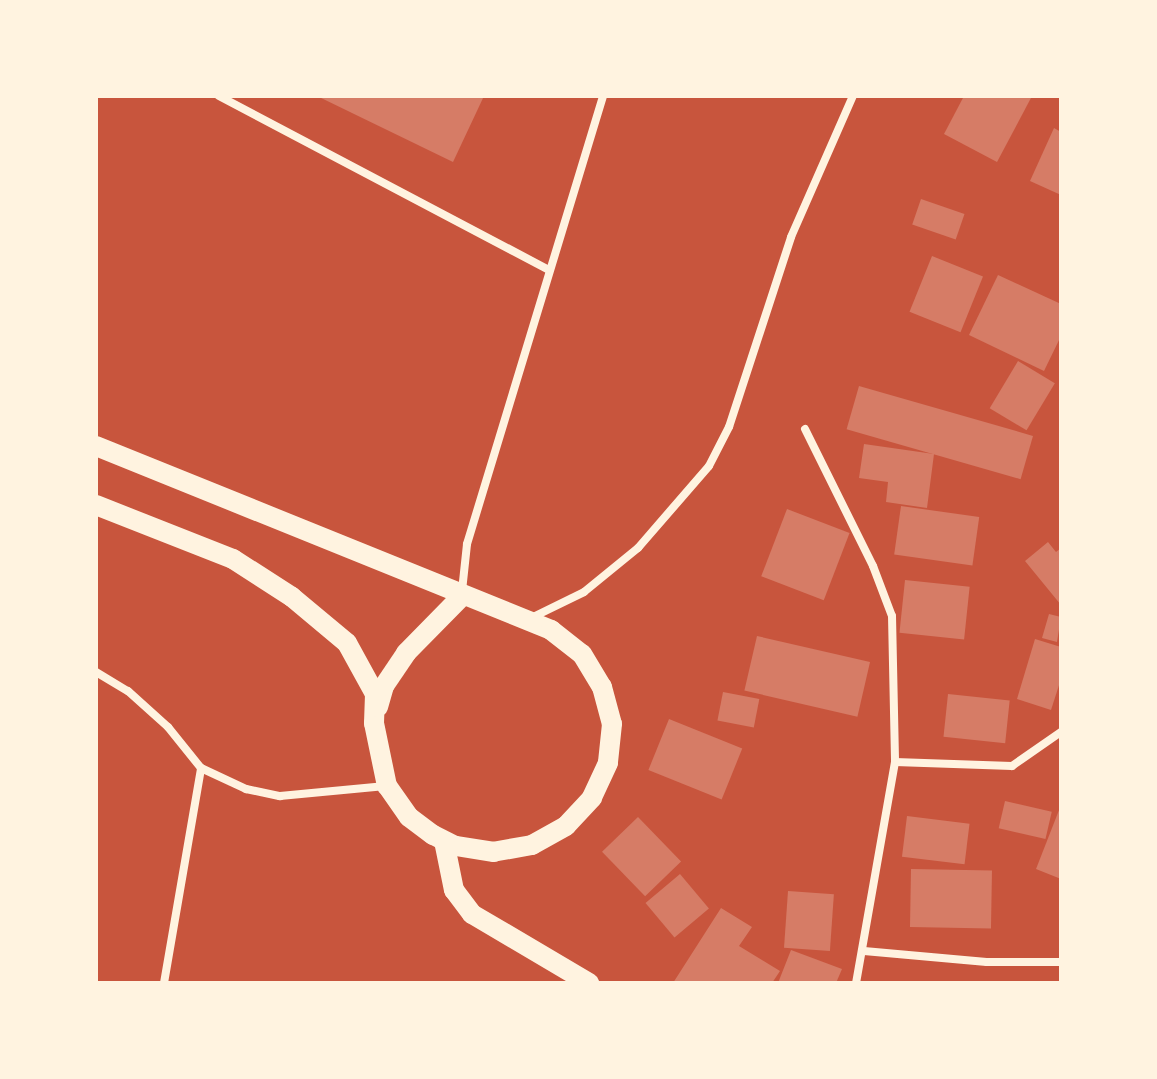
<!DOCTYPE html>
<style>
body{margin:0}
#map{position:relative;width:1157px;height:1079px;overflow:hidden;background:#c8553d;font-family:"Titillium Web",sans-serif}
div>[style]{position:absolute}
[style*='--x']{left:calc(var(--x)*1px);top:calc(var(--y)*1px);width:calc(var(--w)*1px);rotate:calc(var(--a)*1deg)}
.building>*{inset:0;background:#d67c66;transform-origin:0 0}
.minor>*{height:8px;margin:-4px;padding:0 4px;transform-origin:4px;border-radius:4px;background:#fff3e0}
.primary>*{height:20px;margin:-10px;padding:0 10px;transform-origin:10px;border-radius:10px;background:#fff3e0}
span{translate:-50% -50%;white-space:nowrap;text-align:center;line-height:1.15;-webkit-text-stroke:6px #fff3e0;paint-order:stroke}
.frame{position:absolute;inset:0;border:98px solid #fff3e0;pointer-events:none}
</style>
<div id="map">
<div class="building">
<div style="clip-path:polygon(317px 96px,484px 96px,453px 162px)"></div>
<div style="clip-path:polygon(964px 96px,1032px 96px,997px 162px,944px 134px)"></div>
<div style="clip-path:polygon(1054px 128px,1061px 132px,1061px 195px,1030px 181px)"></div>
<div style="left:921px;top:199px;width:46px;height:27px;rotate:19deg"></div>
<div style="left:932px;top:256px;width:55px;height:60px;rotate:22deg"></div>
<div style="clip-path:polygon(998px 275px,1061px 304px,1061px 336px,1044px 371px,969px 335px)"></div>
<div style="left:1018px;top:361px;width:43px;height:55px;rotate:31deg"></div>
<div style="left:859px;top:386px;width:181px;height:45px;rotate:16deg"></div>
<div style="clip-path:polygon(864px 444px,934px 454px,927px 508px,886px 502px,888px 482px,859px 478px)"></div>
<div style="left:901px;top:506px;width:79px;height:49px;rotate:8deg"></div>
<div style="left:787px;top:509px;width:67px;height:72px;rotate:21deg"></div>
<div style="clip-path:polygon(1048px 542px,1056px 552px,1061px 548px,1061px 605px,1025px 561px)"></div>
<div style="left:905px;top:580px;width:65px;height:53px;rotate:6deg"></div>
<div style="clip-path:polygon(1049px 614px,1061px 617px,1057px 642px,1042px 638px)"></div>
<div style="left:757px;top:636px;width:116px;height:56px;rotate:13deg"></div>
<div style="clip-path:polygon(1035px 639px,1061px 647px,1061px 679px,1051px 710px,1017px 699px)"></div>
<div style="left:723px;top:692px;width:37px;height:29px;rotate:11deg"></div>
<div style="left:948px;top:694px;width:62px;height:43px;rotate:6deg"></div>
<div style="left:669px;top:719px;width:79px;height:55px;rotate:22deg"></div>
<div style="left:1005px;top:801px;width:48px;height:28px;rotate:13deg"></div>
<div style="clip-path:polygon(1061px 805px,1061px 879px,1036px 869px)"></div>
<div style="left:907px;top:816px;width:63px;height:41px;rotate:7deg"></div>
<div style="left:638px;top:817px;width:62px;height:50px;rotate:46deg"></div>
<div style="left:911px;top:869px;width:81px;height:58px;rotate:1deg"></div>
<div style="left:680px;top:874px;width:45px;height:45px;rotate:50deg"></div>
<div style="left:788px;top:891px;width:46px;height:57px;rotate:4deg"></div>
<div style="clip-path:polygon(721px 908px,752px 927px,739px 946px,780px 971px,772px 983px,673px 983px)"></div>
<div style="clip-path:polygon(791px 950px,842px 969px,836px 983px,778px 983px)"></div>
</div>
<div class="minor">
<div style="--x:219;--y:96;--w:373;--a:27.8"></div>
<div style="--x:805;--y:429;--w:153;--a:63.6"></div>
<div style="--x:873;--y:566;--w:53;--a:69.2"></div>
<div style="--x:892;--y:616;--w:146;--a:88.8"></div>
<div style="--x:895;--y:762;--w:224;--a:100"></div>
<div style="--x:462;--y:591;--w:47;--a:-83.9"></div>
<div style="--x:467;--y:544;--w:468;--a:-73.1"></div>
<div style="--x:531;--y:618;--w:59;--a:-26.1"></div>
<div style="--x:584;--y:592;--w:70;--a:-39.2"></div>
<div style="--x:638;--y:548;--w:108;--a:-49.1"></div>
<div style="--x:709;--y:466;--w:44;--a:-62.9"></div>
<div style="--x:729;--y:427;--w:200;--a:-71.9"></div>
<div style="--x:791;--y:237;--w:154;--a:-66.3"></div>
<div style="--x:96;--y:672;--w:37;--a:31"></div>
<div style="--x:128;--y:691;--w:54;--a:42"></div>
<div style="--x:168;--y:727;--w:53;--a:51.2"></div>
<div style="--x:201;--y:768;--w:50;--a:25"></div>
<div style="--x:246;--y:789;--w:35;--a:12"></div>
<div style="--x:280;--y:796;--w:106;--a:-5.4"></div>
<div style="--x:895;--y:762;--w:117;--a:2"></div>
<div style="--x:1012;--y:766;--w:60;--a:-34.8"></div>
<div style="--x:864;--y:951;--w:123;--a:5.1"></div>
<div style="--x:987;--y:962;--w:74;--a:0"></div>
<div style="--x:164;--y:983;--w:218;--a:-80.2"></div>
</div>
<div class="primary">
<div style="--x:96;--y:446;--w:491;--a:22"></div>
<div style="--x:551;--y:630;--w:39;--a:38"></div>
<div style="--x:582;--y:654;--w:39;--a:59"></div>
<div style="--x:602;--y:687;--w:38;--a:75"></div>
<div style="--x:612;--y:724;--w:39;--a:96"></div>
<div style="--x:608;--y:763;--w:38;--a:115"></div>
<div style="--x:592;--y:798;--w:38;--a:133"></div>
<div style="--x:566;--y:826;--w:39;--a:151"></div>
<div style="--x:532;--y:845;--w:39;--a:170"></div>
<div style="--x:494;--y:852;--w:39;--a:-171"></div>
<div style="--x:455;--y:846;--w:25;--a:-153"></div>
<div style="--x:433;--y:835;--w:30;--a:-143"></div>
<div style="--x:409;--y:817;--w:38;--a:-125"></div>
<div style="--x:387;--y:786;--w:64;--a:-101.7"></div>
<div style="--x:374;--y:723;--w:29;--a:-88"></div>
<div style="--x:375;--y:694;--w:58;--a:-118.8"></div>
<div style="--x:347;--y:643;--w:72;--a:-140.1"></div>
<div style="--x:292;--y:597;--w:70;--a:-147.2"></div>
<div style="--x:233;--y:559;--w:147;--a:-158.5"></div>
<div style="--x:378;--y:707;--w:22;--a:-74"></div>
<div style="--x:384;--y:686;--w:40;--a:-56"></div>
<div style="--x:406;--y:653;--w:78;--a:-45.5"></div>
<div style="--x:444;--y:841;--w:50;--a:78.5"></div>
<div style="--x:454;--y:890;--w:30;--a:53"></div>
<div style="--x:472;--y:914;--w:136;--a:30.5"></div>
</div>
<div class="frame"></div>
</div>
